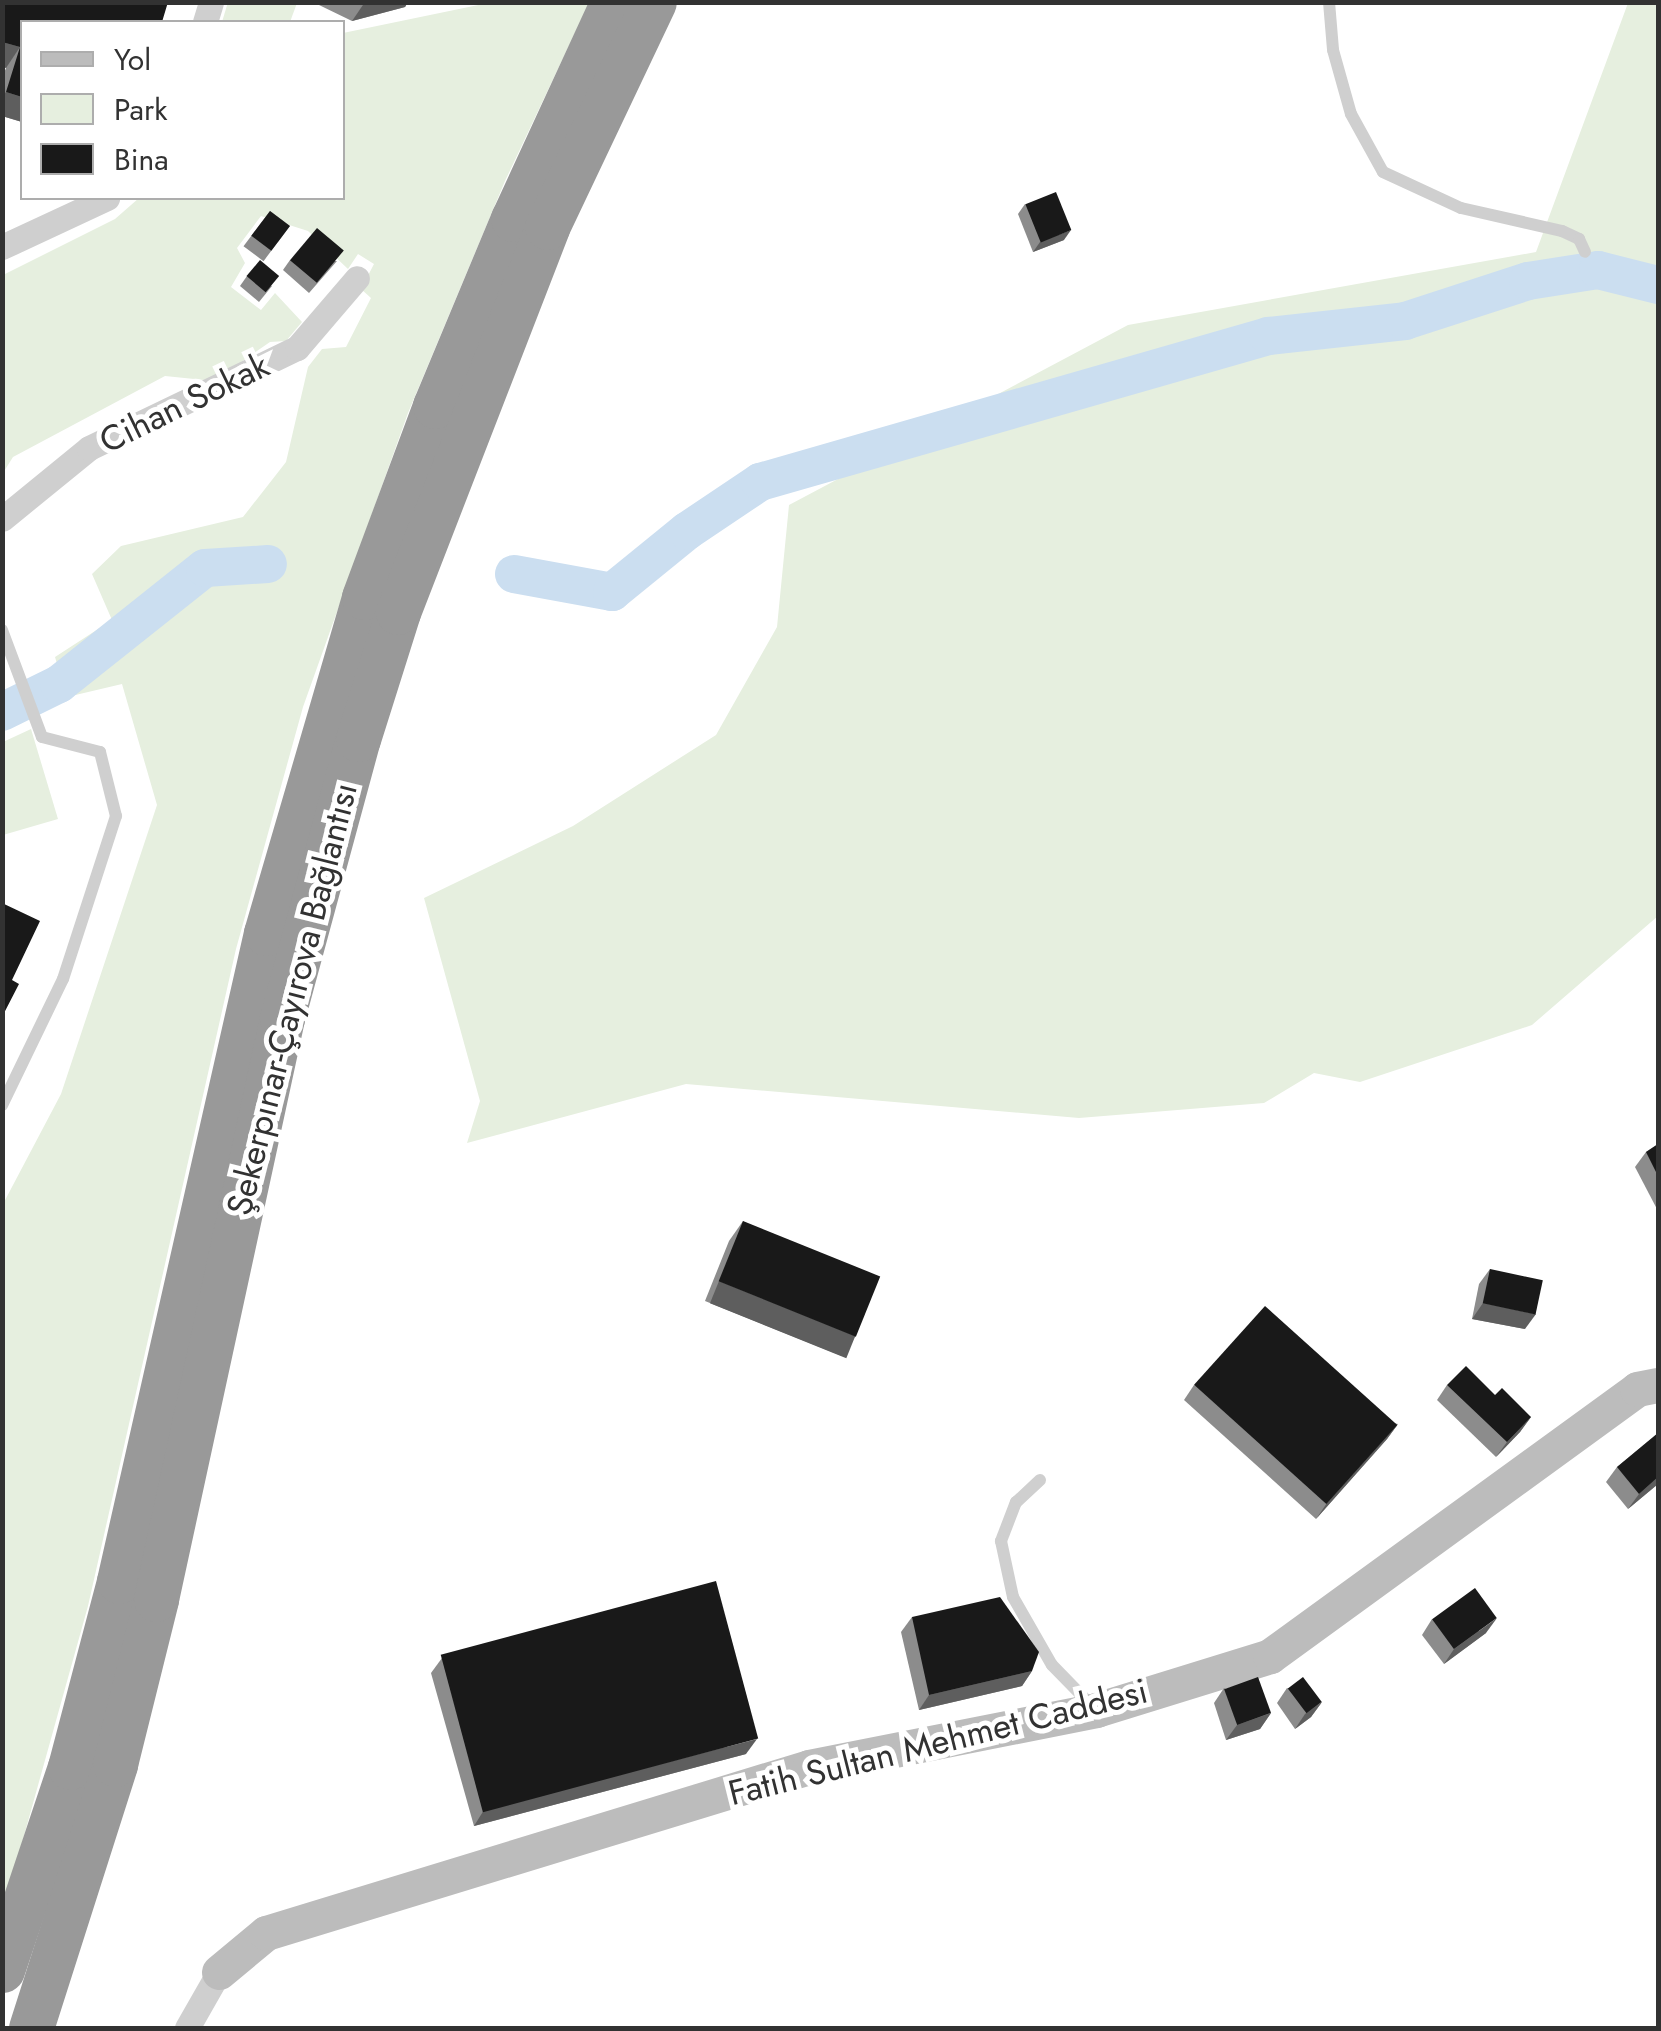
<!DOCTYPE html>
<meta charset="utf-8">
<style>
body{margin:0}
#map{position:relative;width:1661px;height:2031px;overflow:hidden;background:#fff;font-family:Jost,sans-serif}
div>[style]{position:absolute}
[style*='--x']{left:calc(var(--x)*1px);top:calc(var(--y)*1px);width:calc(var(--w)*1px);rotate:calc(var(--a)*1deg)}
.green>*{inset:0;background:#e6efdf}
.river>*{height:38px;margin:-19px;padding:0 19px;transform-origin:19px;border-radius:19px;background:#cbdef0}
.lane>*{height:12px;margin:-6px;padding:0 6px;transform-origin:6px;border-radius:6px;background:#cfcfcf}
.street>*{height:25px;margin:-12.5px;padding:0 12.5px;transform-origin:12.5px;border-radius:12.5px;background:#cfcfcf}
.secondary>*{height:35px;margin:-17.5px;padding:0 17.5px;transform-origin:17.5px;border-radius:17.5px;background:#bcbcbc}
.highway>*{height:45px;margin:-22.5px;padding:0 22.5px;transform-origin:22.5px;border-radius:22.5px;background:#999}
.wall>*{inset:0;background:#8c8c8c;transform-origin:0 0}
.shaded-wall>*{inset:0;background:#5e5e5e;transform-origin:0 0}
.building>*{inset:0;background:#191919;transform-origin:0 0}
span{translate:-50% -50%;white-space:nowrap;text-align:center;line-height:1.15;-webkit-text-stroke:10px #fff;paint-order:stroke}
.street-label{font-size:35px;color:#323232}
.frame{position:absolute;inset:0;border:5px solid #323232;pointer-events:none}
.legend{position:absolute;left:20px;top:20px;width:325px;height:180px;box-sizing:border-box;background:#fff;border:2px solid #adadad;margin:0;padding:12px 18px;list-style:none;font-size:30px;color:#323232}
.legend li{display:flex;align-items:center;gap:20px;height:50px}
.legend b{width:50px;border:2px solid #adadad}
</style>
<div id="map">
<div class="green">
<div style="clip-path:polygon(228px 2px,297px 2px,297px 3px,290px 22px,222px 22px)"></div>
<div style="clip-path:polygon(488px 3px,589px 3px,505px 181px,408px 413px,303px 707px,236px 949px,88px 1606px,3px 1911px,3px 1204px,61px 1094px,157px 805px,122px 684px,67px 697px,55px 657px,112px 620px,92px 574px,121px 546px,243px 517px,286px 462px,308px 367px,322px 349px,346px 347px,371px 298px,361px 289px,374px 264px,358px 254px,348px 269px,308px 231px,261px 216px,237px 248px,245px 263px,231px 287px,261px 310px,275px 293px,302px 322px,286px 341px,270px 342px,221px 376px,204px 380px,165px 376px,13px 457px,3px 473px,3px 275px,115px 219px,139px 198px,342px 198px,343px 33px)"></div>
<div style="clip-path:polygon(1628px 3px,1658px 3px,1658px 916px,1532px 1025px,1360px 1082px,1314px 1073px,1264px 1103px,1079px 1118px,686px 1084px,467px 1143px,480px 1101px,424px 898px,573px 826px,716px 735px,777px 627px,789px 505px,1128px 325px,1536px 252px)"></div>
<div style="clip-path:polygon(31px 729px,58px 819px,3px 835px,3px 742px)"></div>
</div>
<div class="river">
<div style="--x:514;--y:574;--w:100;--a:10.4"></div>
<div style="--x:612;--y:592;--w:97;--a:-39.1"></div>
<div style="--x:687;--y:531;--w:88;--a:-33.9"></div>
<div style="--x:760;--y:482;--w:529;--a:-16.03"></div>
<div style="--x:1268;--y:336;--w:138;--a:-6.2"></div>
<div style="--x:1405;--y:321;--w:129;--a:-18"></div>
<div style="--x:1528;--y:281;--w:71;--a:-8.9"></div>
<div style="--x:1598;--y:270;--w:62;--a:14"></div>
<div style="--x:2;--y:712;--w:64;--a:-26.2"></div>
<div style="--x:59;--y:684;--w:186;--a:-38.5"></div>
<div style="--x:205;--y:568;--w:63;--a:-3.6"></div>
</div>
<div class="lane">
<div style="--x:1329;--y:2;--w:48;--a:85.2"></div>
<div style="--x:1333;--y:50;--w:66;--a:74.3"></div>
<div style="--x:1351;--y:114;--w:66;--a:61.1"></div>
<div style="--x:1383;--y:172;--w:86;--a:24.8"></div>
<div style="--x:1461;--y:208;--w:104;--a:12.8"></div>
<div style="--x:1562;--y:231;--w:19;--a:25"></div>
<div style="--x:1579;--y:239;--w:14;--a:65"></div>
<div style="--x:2;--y:630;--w:114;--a:69.5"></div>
<div style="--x:42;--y:737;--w:60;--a:14.5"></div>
<div style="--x:100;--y:752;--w:66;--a:76"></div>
<div style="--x:116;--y:816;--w:171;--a:108"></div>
<div style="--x:63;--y:979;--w:140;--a:115.8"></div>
<div style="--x:1040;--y:1480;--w:33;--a:137"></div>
<div style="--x:1016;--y:1502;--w:42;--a:111"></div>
<div style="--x:1001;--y:1541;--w:57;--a:77.9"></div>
<div style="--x:1013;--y:1597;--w:78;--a:60.2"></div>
<div style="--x:1052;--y:1665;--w:56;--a:45.7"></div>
</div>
<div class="street">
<div style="--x:205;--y:22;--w:21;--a:-73"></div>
<div style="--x:2;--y:247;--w:116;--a:-25"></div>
<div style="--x:2;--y:519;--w:112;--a:-39.2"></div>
<div style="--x:89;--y:448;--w:231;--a:-25.7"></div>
<div style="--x:297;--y:348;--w:92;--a:-49.4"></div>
<div style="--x:187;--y:2028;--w:64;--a:-60.3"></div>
</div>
<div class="secondary">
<div style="--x:219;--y:1972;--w:61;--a:-39.7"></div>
<div style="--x:266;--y:1933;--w:568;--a:-17"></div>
<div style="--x:809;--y:1767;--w:293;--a:-11.2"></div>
<div style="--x:1096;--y:1710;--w:182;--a:-17.2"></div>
<div style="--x:1270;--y:1656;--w:454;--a:-36"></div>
<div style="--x:1637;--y:1389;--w:21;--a:-11"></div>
</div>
<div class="highway">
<div style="--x:2;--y:1970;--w:214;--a:-71.5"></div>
<div style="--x:70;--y:1767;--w:192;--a:-75.2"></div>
<div style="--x:119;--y:1581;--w:664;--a:-77.22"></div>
<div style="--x:266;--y:933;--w:350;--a:-73.7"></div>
<div style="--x:364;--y:597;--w:204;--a:-69.6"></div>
<div style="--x:435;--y:406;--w:203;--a:-67.4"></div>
<div style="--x:513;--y:219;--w:239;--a:-65.3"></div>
<div style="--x:31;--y:2028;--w:277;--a:-72.3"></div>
<div style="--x:115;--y:1764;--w:170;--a:-76"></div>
<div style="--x:156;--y:1599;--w:595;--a:-77.76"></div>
<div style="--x:282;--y:1018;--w:289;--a:-74.8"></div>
<div style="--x:358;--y:739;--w:133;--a:-72.5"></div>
<div style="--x:398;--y:612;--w:413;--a:-68.8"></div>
<div style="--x:547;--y:227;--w:249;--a:-64.6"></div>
</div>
<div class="wall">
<div style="clip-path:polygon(2px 2px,168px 2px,22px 122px,2px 116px,2px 78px,6px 68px)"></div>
<div style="clip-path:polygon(320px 2px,408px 2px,405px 7px,352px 21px,319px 5px)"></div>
<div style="clip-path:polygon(1025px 204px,1064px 240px,1033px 252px,1018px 214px)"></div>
<div style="left:270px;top:211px;width:25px;height:44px;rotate:37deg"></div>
<div style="clip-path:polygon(290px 260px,337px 261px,309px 293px,283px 270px)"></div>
<div style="clip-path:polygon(247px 276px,272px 286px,259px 302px,240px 286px)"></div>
<div style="clip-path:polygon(1658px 1144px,1658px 1211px,1635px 1167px,1646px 1152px)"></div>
<div style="clip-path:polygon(743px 1221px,856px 1335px,842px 1356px,705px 1301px,729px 1241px)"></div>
<div style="clip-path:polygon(1490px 1269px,1525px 1329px,1472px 1319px,1479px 1284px)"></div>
<div style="clip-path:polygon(1194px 1385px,1398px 1424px,1387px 1439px,1316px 1519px,1184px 1400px)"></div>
<div style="clip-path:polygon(1447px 1385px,1531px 1417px,1520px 1432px,1496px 1457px,1437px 1400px)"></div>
<div style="clip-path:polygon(1658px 1433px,1658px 1484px,1628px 1509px,1606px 1482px,1617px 1467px)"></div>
<div style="clip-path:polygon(912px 1617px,1032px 1671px,1022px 1686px,919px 1710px,901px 1632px)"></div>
<div style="clip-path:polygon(1432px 1619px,1486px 1633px,1444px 1664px,1422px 1635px)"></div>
<div style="clip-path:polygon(442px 1658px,746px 1754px,474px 1826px,431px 1673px)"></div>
<div style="clip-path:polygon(1224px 1688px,1271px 1713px,1260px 1729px,1226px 1740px,1214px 1703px)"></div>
<div style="clip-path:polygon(1287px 1688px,1322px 1702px,1311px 1717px,1295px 1729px,1277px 1703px)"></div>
</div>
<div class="shaded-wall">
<div style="clip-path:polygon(365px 2px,408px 2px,405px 7px,352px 21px)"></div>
<div style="clip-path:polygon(2px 42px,20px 47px,6px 68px,2px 67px)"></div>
<div style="clip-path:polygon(6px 92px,22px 97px,22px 122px,2px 116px,2px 97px)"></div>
<div style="clip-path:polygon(1071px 230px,1064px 240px,1033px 252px,1040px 242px)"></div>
<div style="left:719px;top:1281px;width:147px;height:24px;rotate:22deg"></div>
<div style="clip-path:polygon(1483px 1303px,1536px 1314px,1525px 1329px,1472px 1319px)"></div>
<div style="clip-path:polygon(1531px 1417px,1520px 1432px,1496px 1457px,1507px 1442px)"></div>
<div style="clip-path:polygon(1398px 1424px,1387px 1439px,1316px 1519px,1327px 1503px)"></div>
<div style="clip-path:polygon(1658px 1477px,1658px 1484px,1628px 1509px,1639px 1494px)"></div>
<div style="clip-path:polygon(1497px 1618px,1486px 1633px,1444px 1664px,1454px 1649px)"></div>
<div style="clip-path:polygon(1032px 1671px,1022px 1686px,919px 1710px,929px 1695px)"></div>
<div style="clip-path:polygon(1322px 1702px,1311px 1717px,1295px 1729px,1305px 1714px)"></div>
<div style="clip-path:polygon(1271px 1713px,1260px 1729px,1226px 1740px,1237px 1725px)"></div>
<div style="clip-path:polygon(757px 1739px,746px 1754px,474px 1826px,484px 1810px)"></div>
</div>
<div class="building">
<div style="clip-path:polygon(2px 2px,168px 2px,162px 22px,22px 22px,22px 97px,6px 92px,20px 47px,2px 42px)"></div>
<div style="left:1056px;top:192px;width:41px;height:33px;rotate:68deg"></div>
<div style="left:270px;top:211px;width:25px;height:31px;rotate:37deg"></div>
<div style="left:317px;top:228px;width:35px;height:42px;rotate:40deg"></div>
<div style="left:260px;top:260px;width:25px;height:21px;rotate:40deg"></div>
<div style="clip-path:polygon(2px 903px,40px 921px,12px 980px,19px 984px,2px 1017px)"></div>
<div style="clip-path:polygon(1658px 1144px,1658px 1176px,1646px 1152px)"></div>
<div style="left:743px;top:1221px;width:148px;height:65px;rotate:22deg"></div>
<div style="left:1490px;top:1269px;width:54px;height:35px;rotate:12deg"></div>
<div style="left:1265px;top:1306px;width:178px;height:106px;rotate:42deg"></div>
<div style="clip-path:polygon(1466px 1366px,1495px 1395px,1502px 1388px,1531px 1417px,1507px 1442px,1447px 1385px)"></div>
<div style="clip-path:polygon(1658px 1433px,1658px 1477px,1639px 1494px,1617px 1467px)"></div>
<div style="left:716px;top:1581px;width:163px;height:285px;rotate:75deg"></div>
<div style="left:1475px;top:1588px;width:37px;height:53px;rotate:54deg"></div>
<div style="clip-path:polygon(1000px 1597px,1039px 1652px,1032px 1671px,929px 1695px,912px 1617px)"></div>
<div style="left:1258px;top:1677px;width:38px;height:36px;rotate:70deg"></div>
<div style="left:1303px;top:1677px;width:31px;height:19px;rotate:53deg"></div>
</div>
<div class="street-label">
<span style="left:184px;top:403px;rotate:-26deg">Cihan Sokak</span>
<span style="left:292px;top:999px;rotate:-76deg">Şekerpınar-Çayırova Bağlantısı</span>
<span style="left:938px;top:1742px;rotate:-14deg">Fatih Sultan Mehmet Caddesi</span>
</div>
<div class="frame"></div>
<ul class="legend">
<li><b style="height:12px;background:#bcbcbc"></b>Yol</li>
<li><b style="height:28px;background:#e6efdf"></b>Park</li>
<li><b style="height:28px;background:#191919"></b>Bina</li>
</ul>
</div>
